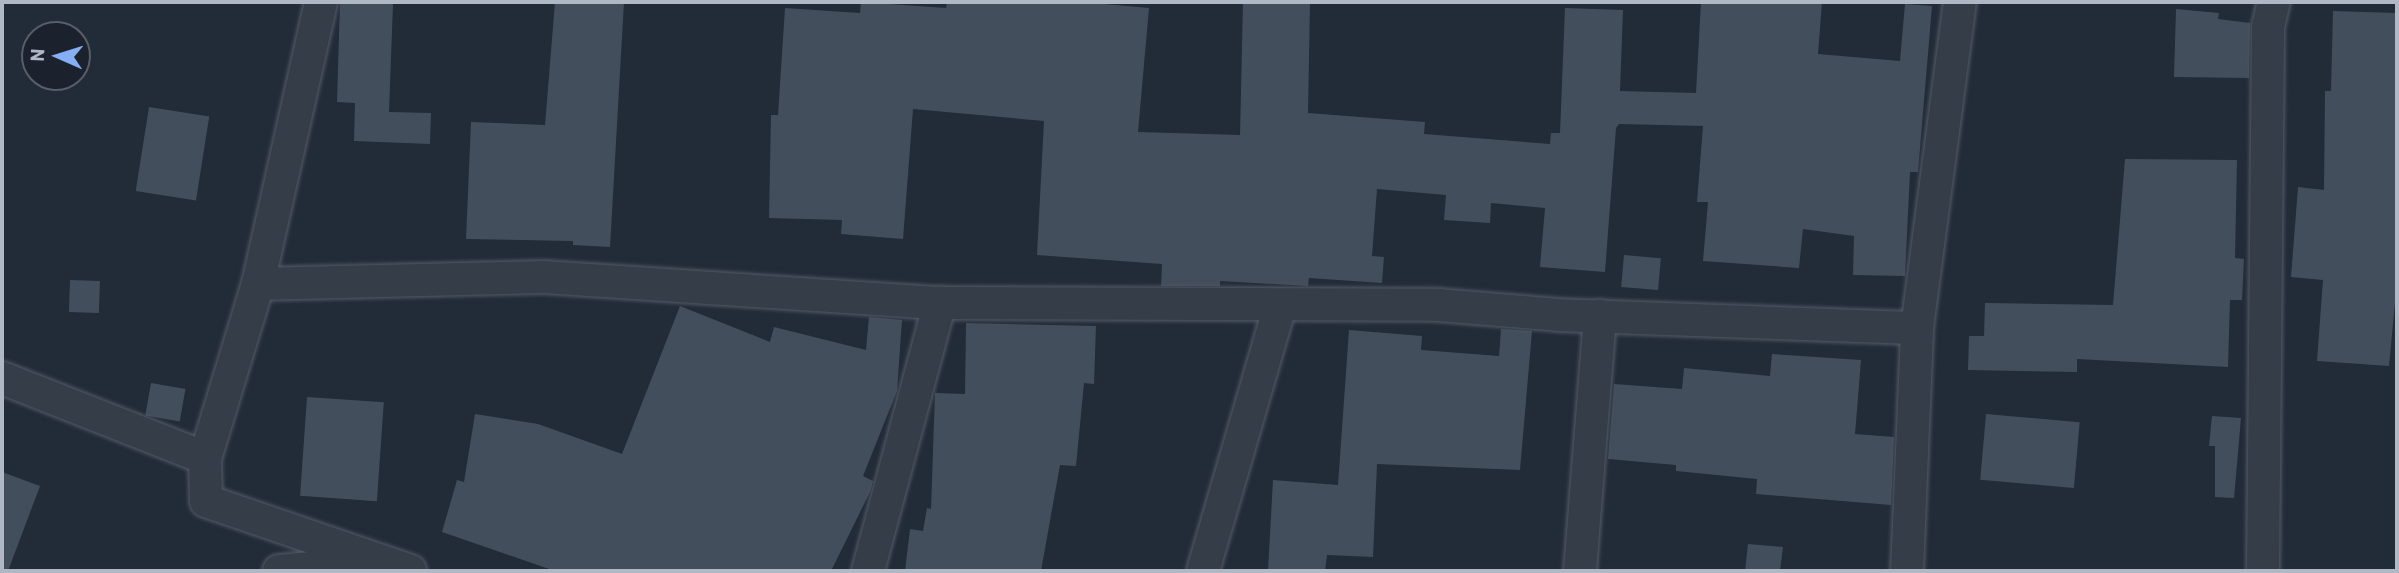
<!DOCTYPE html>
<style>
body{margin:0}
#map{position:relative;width:2399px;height:573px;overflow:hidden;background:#222b38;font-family:Barlow,sans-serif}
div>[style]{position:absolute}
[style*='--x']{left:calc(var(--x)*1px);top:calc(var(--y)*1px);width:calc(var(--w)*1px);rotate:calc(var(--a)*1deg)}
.building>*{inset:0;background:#434e5d;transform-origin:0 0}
.roads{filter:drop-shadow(0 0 2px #535b66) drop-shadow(0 0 2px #535b66)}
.street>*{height:32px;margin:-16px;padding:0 16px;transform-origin:16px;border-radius:16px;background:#353d49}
span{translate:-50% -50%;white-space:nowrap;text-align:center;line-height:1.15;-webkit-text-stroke:7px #1b222d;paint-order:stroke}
.frame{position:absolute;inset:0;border:4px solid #b0b8c5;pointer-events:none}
.north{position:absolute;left:21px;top:21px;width:70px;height:70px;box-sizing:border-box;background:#1b222d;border:2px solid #575e6a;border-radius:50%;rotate:273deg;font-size:19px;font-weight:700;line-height:28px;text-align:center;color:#b0b8c5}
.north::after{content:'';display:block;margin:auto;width:24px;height:32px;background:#86aef4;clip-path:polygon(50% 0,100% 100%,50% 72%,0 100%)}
</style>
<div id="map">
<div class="building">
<div style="clip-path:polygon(340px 2px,393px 4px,389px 112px,431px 113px,430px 144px,354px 141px,355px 103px,337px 102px)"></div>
<div style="clip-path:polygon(555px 2px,624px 2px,610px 247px,573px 245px,573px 241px,466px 239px,471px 122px,545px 125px)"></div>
<div style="clip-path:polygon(861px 2px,946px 8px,947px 2px,1082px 2px,1149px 8px,1138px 132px,1240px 135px,1243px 2px,1310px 2px,1308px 113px,1425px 122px,1424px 134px,1550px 144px,1551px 133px,1560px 133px,1565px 8px,1623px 10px,1620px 91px,1696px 93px,1701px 2px,1822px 2px,1818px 54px,1900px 61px,1905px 4px,1932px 6px,1918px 172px,1910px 172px,1905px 276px,1853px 275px,1854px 236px,1803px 229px,1799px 268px,1703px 261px,1708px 202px,1697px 202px,1703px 126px,1619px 124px,1616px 128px,1605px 272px,1540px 267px,1545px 208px,1491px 203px,1490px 223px,1444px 220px,1446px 195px,1377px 189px,1372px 256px,1384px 257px,1382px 283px,1309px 278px,1308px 286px,1220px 281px,1220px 286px,1161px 286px,1162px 264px,1037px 255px,1044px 121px,913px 109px,903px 239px,841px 234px,842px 220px,769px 218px,771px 115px,778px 115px,785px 8px,860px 13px)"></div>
<div style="clip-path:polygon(2176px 9px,2219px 13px,2218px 19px,2250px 23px,2249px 78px,2174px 77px)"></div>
<div style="clip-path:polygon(2333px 11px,2397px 13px,2397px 281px,2389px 366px,2317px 361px,2323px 280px,2291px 277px,2298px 187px,2324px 190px,2325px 91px,2331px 91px)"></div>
<div style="left:149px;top:107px;width:61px;height:85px;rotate:9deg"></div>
<div style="clip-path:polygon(2125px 159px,2237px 160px,2235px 258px,2244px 259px,2242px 300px,2230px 300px,2228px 367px,2077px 359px,2077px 372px,1968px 370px,1969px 336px,1984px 336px,1985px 303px,2113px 305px)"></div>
<div style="left:1624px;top:255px;width:37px;height:32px;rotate:5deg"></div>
<div style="left:70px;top:280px;width:30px;height:32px;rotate:2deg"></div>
<div style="clip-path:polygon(680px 306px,770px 342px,774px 327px,866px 350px,869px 317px,902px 320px,897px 391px,863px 476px,873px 481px,870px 492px,831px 571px,555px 571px,442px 532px,457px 480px,464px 482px,475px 414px,538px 424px,622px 454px)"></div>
<div style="clip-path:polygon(966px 323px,1096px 326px,1094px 384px,1084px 383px,1076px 466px,1060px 465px,1041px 571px,905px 571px,910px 529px,923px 531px,927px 508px,931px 509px,935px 393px,965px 394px)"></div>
<div style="clip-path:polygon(1501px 329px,1532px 331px,1520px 470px,1377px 464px,1373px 557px,1327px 555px,1325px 571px,1268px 571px,1273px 480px,1338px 485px,1349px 330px,1422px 336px,1421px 350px,1499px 356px)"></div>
<div style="clip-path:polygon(1772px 354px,1861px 360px,1855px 434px,1894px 437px,1891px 505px,1756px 494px,1757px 479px,1676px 471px,1676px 465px,1608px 459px,1614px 384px,1682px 389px,1684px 368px,1770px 376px)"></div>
<div style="left:151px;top:383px;width:35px;height:33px;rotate:10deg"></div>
<div style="left:307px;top:397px;width:77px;height:99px;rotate:4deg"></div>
<div style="left:1986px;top:414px;width:94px;height:66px;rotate:5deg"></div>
<div style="clip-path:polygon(2212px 416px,2241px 418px,2234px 498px,2215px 497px,2215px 446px,2209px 446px)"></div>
<div style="clip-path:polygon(2px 472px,40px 486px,8px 571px,2px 571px)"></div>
<div style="clip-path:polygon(1748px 544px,1783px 547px,1780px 571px,1745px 571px)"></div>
</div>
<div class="roads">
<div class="street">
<div style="--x:321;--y:2;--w:289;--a:102.6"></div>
<div style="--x:258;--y:284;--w:182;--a:106.9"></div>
<div style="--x:205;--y:458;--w:43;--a:88.7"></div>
<div style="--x:206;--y:501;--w:216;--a:18.9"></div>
<div style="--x:258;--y:284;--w:286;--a:-1.4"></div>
<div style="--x:544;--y:277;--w:397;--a:3.8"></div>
<div style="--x:940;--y:303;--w:498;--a:0.2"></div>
<div style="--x:1438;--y:305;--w:121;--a:4.7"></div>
<div style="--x:1559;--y:315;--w:358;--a:2.1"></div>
<div style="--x:2;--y:378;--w:218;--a:21.5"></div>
<div style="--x:279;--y:571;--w:97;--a:-5.3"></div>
<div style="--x:868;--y:571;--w:278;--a:-75"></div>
<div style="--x:1203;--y:571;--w:276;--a:-73.8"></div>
<div style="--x:1580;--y:571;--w:256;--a:-85.5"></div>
<div style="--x:1907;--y:571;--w:243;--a:-87.6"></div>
<div style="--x:1917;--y:328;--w:329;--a:-82.5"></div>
<div style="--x:2263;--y:571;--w:544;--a:-89.47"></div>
<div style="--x:2268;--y:27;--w:26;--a:-77"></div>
</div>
</div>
<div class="frame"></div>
<div class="north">N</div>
</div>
